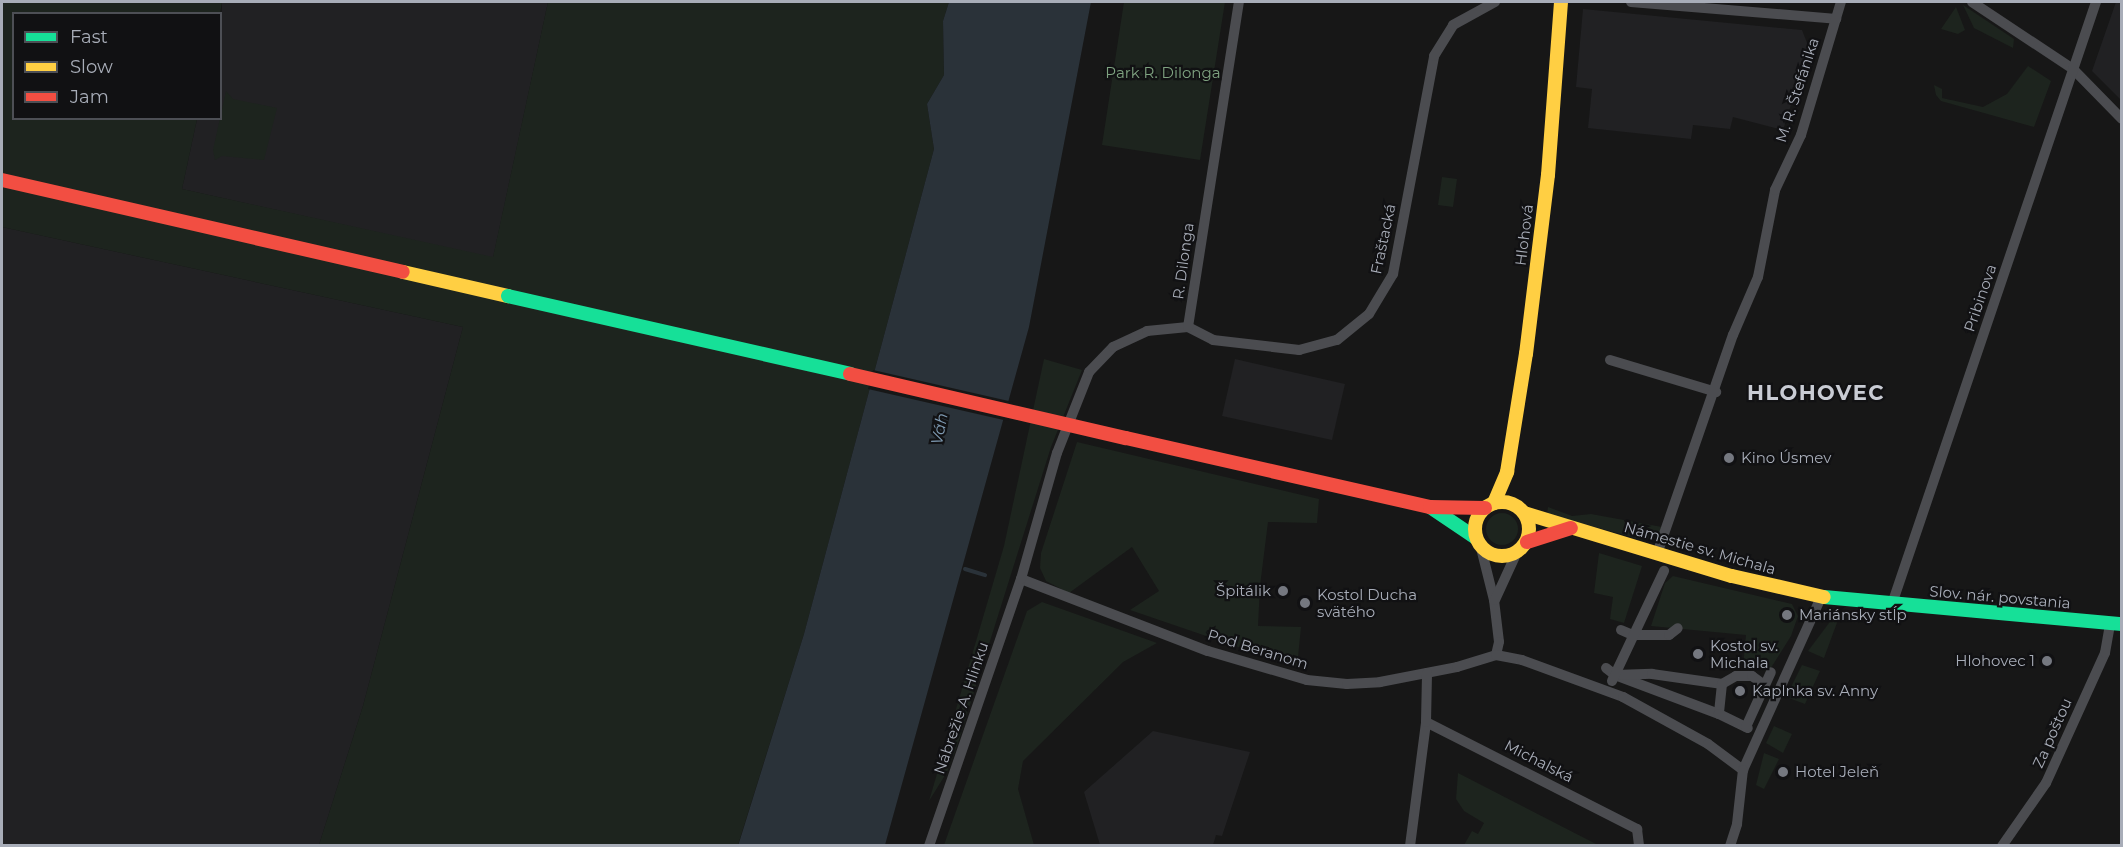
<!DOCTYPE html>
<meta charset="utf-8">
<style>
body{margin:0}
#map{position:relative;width:2123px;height:847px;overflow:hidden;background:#171717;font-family:Montserrat,sans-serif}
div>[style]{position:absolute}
.built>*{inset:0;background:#212123}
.green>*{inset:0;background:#1d241e}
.round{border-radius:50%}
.water>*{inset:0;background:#2a3239}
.pier>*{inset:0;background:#171717}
.stream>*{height:4px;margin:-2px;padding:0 2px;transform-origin:2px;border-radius:2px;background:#2a3239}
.street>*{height:10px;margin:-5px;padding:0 5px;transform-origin:5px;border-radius:5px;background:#4b4c50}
.fast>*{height:14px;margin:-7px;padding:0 7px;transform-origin:7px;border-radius:7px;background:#16e098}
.slow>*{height:14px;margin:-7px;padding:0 7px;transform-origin:7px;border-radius:7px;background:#ffcf43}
.slow>.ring{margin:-7px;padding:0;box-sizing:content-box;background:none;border:14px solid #ffcf43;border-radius:50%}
.jam>*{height:14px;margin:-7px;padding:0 7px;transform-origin:7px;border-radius:7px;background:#f24e42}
.fast-bridge>*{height:14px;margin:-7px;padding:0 7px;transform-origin:7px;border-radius:7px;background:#16e098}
.jam-bridge>*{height:14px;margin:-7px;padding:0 7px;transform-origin:7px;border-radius:7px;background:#f24e42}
.dots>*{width:16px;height:16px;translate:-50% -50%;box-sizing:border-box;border:3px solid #111113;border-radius:50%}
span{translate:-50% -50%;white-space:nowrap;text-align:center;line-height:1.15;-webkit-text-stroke:4.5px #111113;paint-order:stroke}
.park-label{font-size:15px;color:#7fa381}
.street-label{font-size:15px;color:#a8adb8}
.poi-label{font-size:15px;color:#a8adb8}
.left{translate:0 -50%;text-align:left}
.right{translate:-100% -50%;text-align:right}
.water-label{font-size:16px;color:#7f9bb3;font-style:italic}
.district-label{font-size:21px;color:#c9ccd4;font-weight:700;letter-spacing:1.5px}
.frame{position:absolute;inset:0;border:3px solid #a8adb8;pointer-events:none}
.legend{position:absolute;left:12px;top:12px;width:210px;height:108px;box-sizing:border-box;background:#111113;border:2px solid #4d4f55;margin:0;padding:8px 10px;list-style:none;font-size:18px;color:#a8adb8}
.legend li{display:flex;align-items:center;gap:12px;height:30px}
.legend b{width:30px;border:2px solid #4d4f55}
</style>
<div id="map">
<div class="built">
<i style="clip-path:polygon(222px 2px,548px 2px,493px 258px,182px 189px,197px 119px,220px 118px)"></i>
<i style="clip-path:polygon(2116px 2px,2121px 2px,2121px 100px,2092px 71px)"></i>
<i style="clip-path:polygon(1583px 9px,1802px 30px,1809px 48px,1783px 130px,1733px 117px,1730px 129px,1693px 125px,1691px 139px,1588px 128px,1592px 89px,1576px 87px)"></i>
<i style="clip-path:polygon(2px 227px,463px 327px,363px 706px,319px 845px,2px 846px)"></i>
<i style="clip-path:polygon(1235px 359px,1345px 384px,1332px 440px,1222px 416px)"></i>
<i style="clip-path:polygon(1153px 731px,1250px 752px,1222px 836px,1216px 835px,1213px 845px,1100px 845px,1084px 792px)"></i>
</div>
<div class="green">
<i style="clip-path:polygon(2px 2px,222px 2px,220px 13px,14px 14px,14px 118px,197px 119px,182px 189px,493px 257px,548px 2px,949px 2px,943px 21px,944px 75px,927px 104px,934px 149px,804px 634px,738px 845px,319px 845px,363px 706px,463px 327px,2px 227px)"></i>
<i style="clip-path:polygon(1124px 2px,1225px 2px,1200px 160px,1102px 145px)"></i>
<i style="clip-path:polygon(1963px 5px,2014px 39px,2013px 48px,1974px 28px)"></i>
<i style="clip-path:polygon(1956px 7px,1965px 30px,1958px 34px,1941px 29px)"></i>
<i style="clip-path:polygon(2028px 66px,2051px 81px,2034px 127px,1941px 101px,1936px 95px,1934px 85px,1942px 89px,1942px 98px,1983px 107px,2007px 94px)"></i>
<i style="clip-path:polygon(226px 91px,233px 99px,277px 108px,264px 160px,222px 156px,215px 160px,213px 150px)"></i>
<i style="clip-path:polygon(1442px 177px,1457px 179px,1453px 207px,1438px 205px)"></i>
<i style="clip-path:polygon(1044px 359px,1082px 370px,1051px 447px,958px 743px,947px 772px,929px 801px,1004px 546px)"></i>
<i style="clip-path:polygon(1077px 442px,1319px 499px,1317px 523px,1268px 522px,1260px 586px,1258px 626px,1301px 627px,1297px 667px,1130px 610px,1159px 591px,1132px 547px,1069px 593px,1046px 581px,1040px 568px,1041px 553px)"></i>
<i style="clip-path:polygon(1548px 507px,1572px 516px,1591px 514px,1662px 527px,1656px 538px,1643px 540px,1547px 514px)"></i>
<i class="round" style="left:1486px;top:513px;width:32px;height:32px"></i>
<i style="clip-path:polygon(1599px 553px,1642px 566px,1624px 623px,1610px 619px,1613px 597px,1594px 593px)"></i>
<i style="clip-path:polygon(1673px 576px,1792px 604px,1798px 616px,1791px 636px,1769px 671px,1743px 667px,1746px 635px,1651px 626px,1665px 583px)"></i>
<i style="clip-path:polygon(1042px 602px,1157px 643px,1123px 662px,1023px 761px,1018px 789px,1034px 845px,944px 845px,1027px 611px)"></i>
<i style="clip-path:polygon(1832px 619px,1838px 620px,1824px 658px,1808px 651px)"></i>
<i style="clip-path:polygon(1802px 665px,1820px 671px,1805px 704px,1786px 697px)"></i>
<i style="clip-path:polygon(1774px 726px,1792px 734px,1783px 753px,1766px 743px)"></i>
<i style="clip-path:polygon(1764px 753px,1779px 759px,1764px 789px,1756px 785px)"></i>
<i style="clip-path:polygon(1458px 773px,1598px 845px,1464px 845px,1472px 831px,1478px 834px,1484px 823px,1464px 811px,1456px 799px)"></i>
</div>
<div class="water">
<i style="clip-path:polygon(949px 2px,1091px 2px,1029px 327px,885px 845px,738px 846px,804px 634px,934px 149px,927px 104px,944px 75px,943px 21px)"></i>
</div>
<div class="pier">
<i style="clip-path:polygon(873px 370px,1013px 402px,1008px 421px,868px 389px)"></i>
</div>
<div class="stream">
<i style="left:965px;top:569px;width:21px;rotate:17deg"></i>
</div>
<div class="street">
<i style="left:1631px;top:2px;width:206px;rotate:4.7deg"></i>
<i style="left:1972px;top:2px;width:121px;rotate:33.6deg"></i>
<i style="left:2073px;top:69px;width:70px;rotate:45.6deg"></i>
<i style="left:1188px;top:327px;width:28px;rotate:27deg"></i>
<i style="left:1213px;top:340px;width:87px;rotate:6.6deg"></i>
<i style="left:1299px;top:350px;width:39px;rotate:-15deg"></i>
<i style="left:1337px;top:340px;width:41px;rotate:-39.1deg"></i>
<i style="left:1369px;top:314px;width:47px;rotate:-59deg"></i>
<i style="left:1393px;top:274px;width:222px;rotate:-79.3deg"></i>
<i style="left:1434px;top:56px;width:36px;rotate:-58deg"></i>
<i style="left:1453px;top:25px;width:48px;rotate:-28.7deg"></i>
<i style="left:1610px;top:360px;width:111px;rotate:16.8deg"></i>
<i style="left:1481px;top:548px;width:54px;rotate:76deg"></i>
<i style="left:1494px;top:600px;width:42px;rotate:83.2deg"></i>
<i style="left:1499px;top:642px;width:13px;rotate:103deg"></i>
<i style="left:1657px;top:554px;width:232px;rotate:-70.9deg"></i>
<i style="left:1733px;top:335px;width:63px;rotate:-66.7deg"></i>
<i style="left:1758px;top:277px;width:89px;rotate:-78.9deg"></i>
<i style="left:1775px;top:190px;width:61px;rotate:-64.7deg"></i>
<i style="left:1801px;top:135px;width:139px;rotate:-73.3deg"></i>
<i style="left:1021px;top:579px;width:200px;rotate:21.1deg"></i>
<i style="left:1208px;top:651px;width:103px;rotate:16.3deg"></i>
<i style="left:1307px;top:680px;width:40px;rotate:5.7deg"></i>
<i style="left:1347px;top:684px;width:33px;rotate:-3deg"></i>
<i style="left:1380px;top:682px;width:78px;rotate:-11deg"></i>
<i style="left:1457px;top:667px;width:41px;rotate:-17.1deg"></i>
<i style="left:1496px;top:655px;width:26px;rotate:11deg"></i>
<i style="left:1522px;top:660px;width:108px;rotate:20.1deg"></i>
<i style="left:1623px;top:697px;width:97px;rotate:28.9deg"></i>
<i style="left:1708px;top:744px;width:44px;rotate:36.6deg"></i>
<i style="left:1495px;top:600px;width:53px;rotate:-65.4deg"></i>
<i style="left:1892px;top:604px;width:636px;rotate:-71.28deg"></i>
<i style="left:1621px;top:630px;width:13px;rotate:23deg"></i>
<i style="left:1633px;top:635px;width:36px"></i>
<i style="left:1669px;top:635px;width:11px;rotate:-38deg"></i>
<i style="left:1606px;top:668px;width:11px;rotate:38deg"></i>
<i style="left:1615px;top:675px;width:111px;rotate:20.6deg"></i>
<i style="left:1615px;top:675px;width:37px;rotate:-2deg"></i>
<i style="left:1652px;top:674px;width:71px;rotate:8.1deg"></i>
<i style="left:1722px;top:684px;width:16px;rotate:-30deg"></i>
<i style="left:1736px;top:676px;width:16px"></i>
<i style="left:1752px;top:676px;width:14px;rotate:36deg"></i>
<i style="left:1612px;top:681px;width:122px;rotate:-64.7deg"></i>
<i style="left:1722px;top:684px;width:30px;rotate:96deg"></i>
<i style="left:1719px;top:714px;width:32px;rotate:26deg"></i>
<i style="left:1426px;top:722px;width:237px;rotate:26.9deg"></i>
<i style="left:1637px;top:829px;width:17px;rotate:83deg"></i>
<i style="left:1746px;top:727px;width:60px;rotate:-65.6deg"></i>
<i style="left:1743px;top:770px;width:190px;rotate:-65.7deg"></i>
<i style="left:929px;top:846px;width:282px;rotate:-71deg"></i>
<i style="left:1021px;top:579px;width:131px;rotate:-74.1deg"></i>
<i style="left:1057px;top:453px;width:87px;rotate:-68.4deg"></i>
<i style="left:1089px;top:372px;width:35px;rotate:-46deg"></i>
<i style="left:1113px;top:347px;width:38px;rotate:-25deg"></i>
<i style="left:1147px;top:331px;width:41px;rotate:-5.6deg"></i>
<i style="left:1188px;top:327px;width:329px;rotate:-81.1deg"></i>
<i style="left:1410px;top:846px;width:125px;rotate:-82.6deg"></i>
<i style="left:1426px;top:722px;width:49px;rotate:-88.8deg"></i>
<i style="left:1730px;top:846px;width:23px;rotate:-72deg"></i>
<i style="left:1737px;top:824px;width:54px;rotate:-83.7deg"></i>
<i style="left:2002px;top:846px;width:77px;rotate:-55.1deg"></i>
<i style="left:2046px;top:783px;width:143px;rotate:-65.6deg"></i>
<i style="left:2105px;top:653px;width:29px;rotate:-80deg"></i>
</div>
<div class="fast">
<i style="left:1430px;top:507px;width:55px;rotate:34deg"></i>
<i style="left:1824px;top:597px;width:299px;rotate:5.2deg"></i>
</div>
<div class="slow">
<i style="left:403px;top:272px;width:108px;rotate:12.9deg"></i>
<i class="ring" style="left:1475px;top:502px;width:40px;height:40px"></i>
<i style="left:1494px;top:503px;width:34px;rotate:-67deg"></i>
<i style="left:1507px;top:472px;width:120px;rotate:-80.9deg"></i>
<i style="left:1526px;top:354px;width:180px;rotate:-83deg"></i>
<i style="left:1548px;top:175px;width:173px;rotate:-85.7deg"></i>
<i style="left:1524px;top:513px;width:217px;rotate:16.9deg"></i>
<i style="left:1732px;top:576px;width:94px;rotate:12.9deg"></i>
</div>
<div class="jam">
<i style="left:2px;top:180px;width:411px;rotate:12.9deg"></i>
<i style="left:1126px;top:438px;width:312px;rotate:12.8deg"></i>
<i style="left:1430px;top:507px;width:55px;rotate:1deg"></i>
<i style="left:1527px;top:542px;width:46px;rotate:-17.7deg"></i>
</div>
<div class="fast-bridge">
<i style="left:508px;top:296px;width:351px;rotate:12.8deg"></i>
</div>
<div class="jam-bridge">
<i style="left:850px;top:374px;width:283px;rotate:13.1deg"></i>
</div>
<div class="dots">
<i style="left:1729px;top:458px;background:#757880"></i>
<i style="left:1283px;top:591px;background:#757880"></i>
<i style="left:1305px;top:603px;background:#757880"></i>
<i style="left:1787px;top:615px;background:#757880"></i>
<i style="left:1698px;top:654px;background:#757880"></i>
<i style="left:2047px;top:661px;background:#757880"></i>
<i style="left:1740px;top:691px;background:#757880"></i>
<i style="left:1783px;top:772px;background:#757880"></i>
</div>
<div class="park-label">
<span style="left:1163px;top:73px">Park R. Dilonga</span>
</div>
<div class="street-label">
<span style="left:1797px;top:90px;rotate:-72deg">M. R. Štefánika</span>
<span style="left:1524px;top:235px;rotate:-83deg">Hlohová</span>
<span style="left:1383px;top:239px;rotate:-78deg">Fraštacká</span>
<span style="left:1183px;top:261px;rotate:-82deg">R. Dilonga</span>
<span style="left:1980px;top:298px;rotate:-71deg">Pribinova</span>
<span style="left:1700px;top:548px;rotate:16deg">Námestie sv. Michala</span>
<span style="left:2000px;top:597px;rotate:5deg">Slov. nár. povstania</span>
<span style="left:1258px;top:649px;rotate:17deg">Pod Beranom</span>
<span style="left:961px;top:708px;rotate:-71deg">Nábrežie A. Hlinku</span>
<span style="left:2052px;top:733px;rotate:-66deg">Za poštou</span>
<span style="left:1539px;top:761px;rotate:27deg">Michalská</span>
</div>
<div class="poi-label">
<span class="left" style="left:1741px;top:458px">Kino Úsmev</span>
<span class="right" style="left:1271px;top:591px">Špitálik</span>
<span class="left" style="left:1317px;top:603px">Kostol Ducha<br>svätého</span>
<span class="left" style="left:1799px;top:615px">Mariánsky stĺp</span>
<span class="left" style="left:1710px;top:654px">Kostol sv.<br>Michala</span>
<span class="right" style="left:2035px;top:661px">Hlohovec 1</span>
<span class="left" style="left:1752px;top:691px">Kaplnka sv. Anny</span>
<span class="left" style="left:1795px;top:772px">Hotel Jeleň</span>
</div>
<div class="water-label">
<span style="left:940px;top:429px;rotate:-79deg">Váh</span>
</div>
<div class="district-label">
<span style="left:1816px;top:393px">HLOHOVEC</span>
</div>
<div class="frame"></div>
<ul class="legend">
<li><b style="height:8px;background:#16e098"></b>Fast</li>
<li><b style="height:8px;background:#ffcf43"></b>Slow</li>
<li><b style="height:8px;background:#f24e42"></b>Jam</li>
</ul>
</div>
